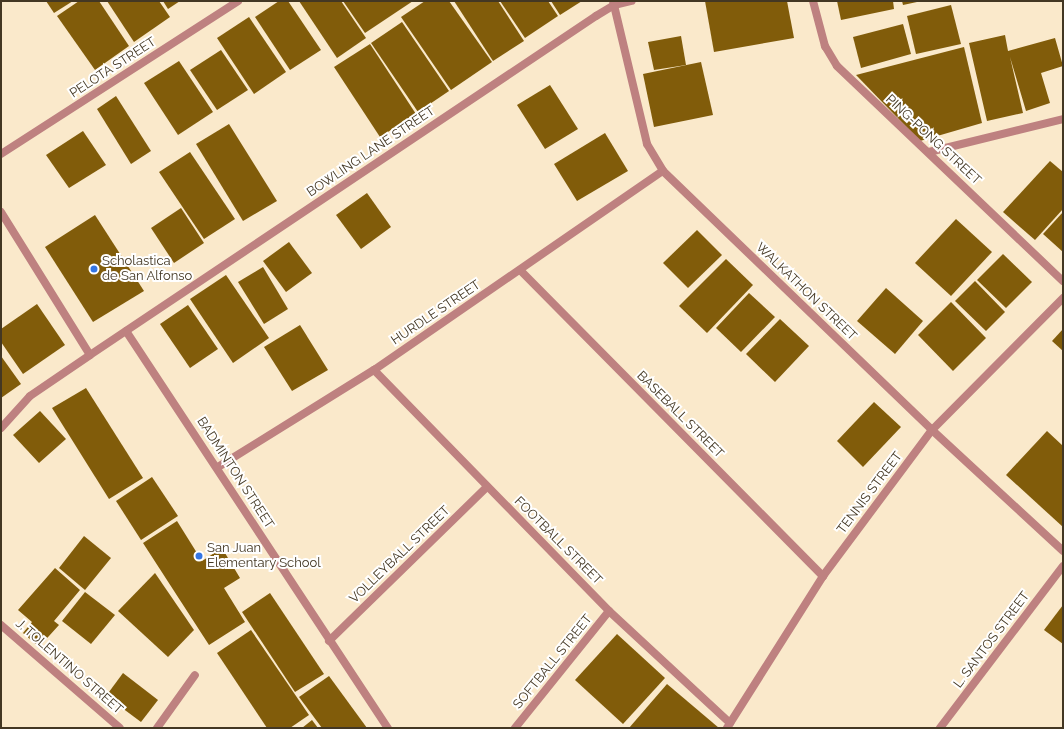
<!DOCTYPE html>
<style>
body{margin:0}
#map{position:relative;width:1064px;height:729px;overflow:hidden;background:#fae9cb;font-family:Raleway,sans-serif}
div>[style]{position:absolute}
.building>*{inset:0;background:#815c0a}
.street>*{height:8px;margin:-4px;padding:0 4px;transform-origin:4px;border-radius:4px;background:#be8180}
.dots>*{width:11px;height:11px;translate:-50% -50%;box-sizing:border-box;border:2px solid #fff;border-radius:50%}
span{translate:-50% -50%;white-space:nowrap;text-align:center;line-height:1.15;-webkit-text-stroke:4px #fff;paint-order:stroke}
.street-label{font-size:13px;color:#433723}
.poi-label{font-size:13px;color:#433723}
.left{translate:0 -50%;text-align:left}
.frame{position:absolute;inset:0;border:2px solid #433723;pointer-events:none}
</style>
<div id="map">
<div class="building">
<i style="clip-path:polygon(46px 1px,73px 1px,54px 13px)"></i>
<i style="clip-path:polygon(79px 1px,99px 1px,129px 46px,95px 70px,57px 16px)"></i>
<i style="clip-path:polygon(107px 1px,159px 1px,170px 17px,134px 42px)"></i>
<i style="clip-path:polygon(163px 1px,180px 1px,168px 9px)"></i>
<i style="clip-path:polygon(279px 1px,288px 1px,321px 50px,290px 70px,255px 17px)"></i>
<i style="clip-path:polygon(299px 1px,341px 1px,366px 38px,337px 58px)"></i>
<i style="clip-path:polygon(343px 1px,413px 1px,365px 33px)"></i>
<i style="clip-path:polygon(425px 1px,449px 1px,492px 62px,451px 90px,401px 17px)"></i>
<i style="clip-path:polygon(454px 1px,498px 1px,524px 41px,493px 61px)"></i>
<i style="clip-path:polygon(500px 1px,548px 1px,558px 16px,525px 38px)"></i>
<i style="clip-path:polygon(551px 1px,582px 1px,560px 15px)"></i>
<i style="clip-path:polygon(705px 1px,787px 1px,794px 38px,714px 52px)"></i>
<i style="clip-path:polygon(837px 1px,893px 1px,894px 9px,841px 20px)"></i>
<i style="clip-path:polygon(902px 1px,917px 1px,917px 2px,903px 5px)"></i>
<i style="clip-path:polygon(951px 5px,961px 44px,916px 54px,907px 16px)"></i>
<i style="clip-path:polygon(249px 17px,286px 72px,254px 94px,217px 38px)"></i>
<i style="clip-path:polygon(402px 22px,449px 91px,418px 112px,371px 43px)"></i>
<i style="clip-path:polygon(903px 24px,911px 54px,861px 68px,853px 37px)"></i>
<i style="clip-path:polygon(1005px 35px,1008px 51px,1055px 38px,1063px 66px,1041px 73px,1050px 103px,1026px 111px,1010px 57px,1023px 113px,987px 121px,969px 43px)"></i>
<i style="clip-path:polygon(681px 36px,686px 65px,654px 70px,648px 42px)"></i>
<i style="clip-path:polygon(370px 44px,416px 114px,380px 137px,334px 67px)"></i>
<i style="clip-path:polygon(964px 47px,982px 123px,920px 141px,856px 75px)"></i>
<i style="clip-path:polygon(221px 50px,248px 90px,217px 110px,190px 70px)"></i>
<i style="clip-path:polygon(179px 61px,213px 112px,178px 135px,144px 83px)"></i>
<i style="clip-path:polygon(701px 62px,713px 115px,654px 127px,643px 74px)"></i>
<i style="clip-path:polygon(550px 85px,578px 129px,545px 149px,517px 105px)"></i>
<i style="clip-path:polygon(116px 96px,151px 151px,131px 164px,97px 109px)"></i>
<i style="clip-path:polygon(229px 124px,277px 201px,243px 221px,196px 144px)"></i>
<i style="clip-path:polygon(83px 131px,106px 165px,69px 188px,46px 155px)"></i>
<i style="clip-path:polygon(605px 133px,628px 171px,577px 201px,554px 164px)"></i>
<i style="clip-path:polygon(190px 152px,235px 219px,204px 239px,159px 172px)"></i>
<i style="clip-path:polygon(1050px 161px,1063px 172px,1063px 209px,1035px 240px,1003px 212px)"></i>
<i style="clip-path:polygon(367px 193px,391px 227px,361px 249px,336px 215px)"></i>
<i style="clip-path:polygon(181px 208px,204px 243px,174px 263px,151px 228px)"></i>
<i style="clip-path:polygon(1063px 212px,1063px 252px,1043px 234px)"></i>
<i style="clip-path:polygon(95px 215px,144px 291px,93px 322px,45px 247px)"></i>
<i style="clip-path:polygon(956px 219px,992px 252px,951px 296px,915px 263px)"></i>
<i style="clip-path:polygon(697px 230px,722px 255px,688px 288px,663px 263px)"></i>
<i style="clip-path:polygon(289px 242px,312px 273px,286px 292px,263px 261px)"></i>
<i style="clip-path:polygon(1003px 254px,1032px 282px,1006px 308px,977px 280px)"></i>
<i style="clip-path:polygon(726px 259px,753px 285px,707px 333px,679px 306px)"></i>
<i style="clip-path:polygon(263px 267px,288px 309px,264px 324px,238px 282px)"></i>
<i style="clip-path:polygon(226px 275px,269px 338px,233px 363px,190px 299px)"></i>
<i style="clip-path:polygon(975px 281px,1005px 312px,986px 331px,955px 301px)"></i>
<i style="clip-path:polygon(886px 288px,923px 321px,895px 354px,857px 321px)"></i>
<i style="clip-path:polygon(749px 293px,775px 317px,741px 352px,716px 328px)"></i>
<i style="clip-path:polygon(951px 302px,986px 338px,953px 371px,918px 335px)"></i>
<i style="clip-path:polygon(37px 304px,65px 345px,23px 374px,1px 342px,1px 329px)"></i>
<i style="clip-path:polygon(188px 305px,218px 349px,190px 368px,160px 324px)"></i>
<i style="clip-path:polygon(780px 319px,809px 346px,775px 382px,746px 354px)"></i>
<i style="clip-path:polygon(300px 325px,328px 370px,292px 391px,264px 347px)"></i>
<i style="clip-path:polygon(1063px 329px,1063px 351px,1052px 341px)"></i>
<i style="clip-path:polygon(1px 356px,21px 384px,1px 398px)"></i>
<i style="clip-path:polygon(86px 388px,143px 478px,109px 499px,52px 408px)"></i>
<i style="clip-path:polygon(874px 402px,901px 427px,863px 467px,837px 441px)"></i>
<i style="clip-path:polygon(40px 411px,66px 439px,39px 463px,13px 435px)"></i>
<i style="clip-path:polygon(1047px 431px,1063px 446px,1063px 527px,1006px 475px)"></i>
<i style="clip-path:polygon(152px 477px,178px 516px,141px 540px,116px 501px)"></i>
<i style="clip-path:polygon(177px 521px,202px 561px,222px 548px,240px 578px,224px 588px,245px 622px,209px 645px,143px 543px)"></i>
<i style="clip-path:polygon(84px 536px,111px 558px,85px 590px,59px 568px)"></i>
<i style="clip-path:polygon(55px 568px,80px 590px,54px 621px,59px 625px,39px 647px,23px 633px,32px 622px,18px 610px)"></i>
<i style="clip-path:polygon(155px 573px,194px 630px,168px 657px,118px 611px)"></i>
<i style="clip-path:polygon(85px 592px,115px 615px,91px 644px,62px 621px)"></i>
<i style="clip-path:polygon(270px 593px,324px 674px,295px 692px,242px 612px)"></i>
<i style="clip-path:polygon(1063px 605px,1063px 644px,1044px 630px)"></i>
<i style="clip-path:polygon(251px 630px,309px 715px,290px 728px,267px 728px,217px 653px)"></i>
<i style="clip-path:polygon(617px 634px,665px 678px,623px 724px,575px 680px)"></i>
<i style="clip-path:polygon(123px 673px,158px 700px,141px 722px,106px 696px)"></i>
<i style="clip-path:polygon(329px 676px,367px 728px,322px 728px,299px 697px)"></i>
<i style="clip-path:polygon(667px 684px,719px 728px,629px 728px)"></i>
<i style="clip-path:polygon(312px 720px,318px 728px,302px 728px)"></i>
</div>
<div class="street">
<i style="left:613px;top:1px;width:147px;rotate:76.6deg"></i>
<i style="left:647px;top:144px;width:31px;rotate:59deg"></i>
<i style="left:663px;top:171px;width:373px;rotate:43.9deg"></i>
<i style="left:932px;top:430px;width:178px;rotate:42.7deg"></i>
<i style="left:813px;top:1px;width:47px;rotate:75.1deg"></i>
<i style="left:825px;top:46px;width:23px;rotate:59deg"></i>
<i style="left:837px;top:66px;width:312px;rotate:43.6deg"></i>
<i style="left:929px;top:152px;width:138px;rotate:-13.8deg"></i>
<i style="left:1px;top:154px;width:282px;rotate:-32.8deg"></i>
<i style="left:1px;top:212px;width:168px;rotate:58.1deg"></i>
<i style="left:520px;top:270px;width:431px;rotate:45.3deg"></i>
<i style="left:126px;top:331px;width:476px;rotate:56.6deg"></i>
<i style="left:374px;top:370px;width:337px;rotate:45.7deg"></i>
<i style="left:609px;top:611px;width:165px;rotate:42.8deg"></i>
<i style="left:1px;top:428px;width:43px;rotate:-47.8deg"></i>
<i style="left:30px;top:396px;width:73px;rotate:-34.3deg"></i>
<i style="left:90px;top:355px;width:609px;rotate:-33.82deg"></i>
<i style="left:596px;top:16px;width:21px;rotate:-31deg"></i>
<i style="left:614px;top:5px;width:18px;rotate:-13deg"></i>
<i style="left:218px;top:467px;width:184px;rotate:-31.9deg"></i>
<i style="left:374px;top:370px;width:351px;rotate:-34.6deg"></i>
<i style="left:1px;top:625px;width:157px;rotate:40.9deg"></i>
<i style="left:329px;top:641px;width:221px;rotate:-44.3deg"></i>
<i style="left:157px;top:728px;width:65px;rotate:-54.4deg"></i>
<i style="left:515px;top:728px;width:150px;rotate:-51.2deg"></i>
<i style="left:727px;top:728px;width:180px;rotate:-57.7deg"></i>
<i style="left:823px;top:576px;width:182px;rotate:-53.3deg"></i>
<i style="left:932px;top:430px;width:186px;rotate:-45.2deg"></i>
<i style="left:940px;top:728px;width:203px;rotate:-52.8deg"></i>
</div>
<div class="dots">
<i style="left:94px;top:269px;background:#3475e3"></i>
<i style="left:199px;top:556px;background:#3475e3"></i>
</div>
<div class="street-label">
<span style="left:113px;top:68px;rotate:-33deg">PELOTA STREET</span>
<span style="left:933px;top:140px;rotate:43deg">PING-PONG STREET</span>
<span style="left:371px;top:152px;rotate:-34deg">BOWLING LANE STREET</span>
<span style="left:806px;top:292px;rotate:44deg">WALKATHON STREET</span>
<span style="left:436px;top:313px;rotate:-34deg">HURDLE STREET</span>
<span style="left:680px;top:415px;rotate:45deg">BASEBALL STREET</span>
<span style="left:235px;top:473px;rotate:57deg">BADMINTON STREET</span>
<span style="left:870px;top:493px;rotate:-53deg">TENNIS STREET</span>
<span style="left:558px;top:541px;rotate:45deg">FOOTBALL STREET</span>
<span style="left:400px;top:555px;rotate:-44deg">VOLLEYBALL STREET</span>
<span style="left:992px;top:640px;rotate:-53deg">L. SANTOS STREET</span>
<span style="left:553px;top:662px;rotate:-51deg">SOFTBALL STREET</span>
<span style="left:69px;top:667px;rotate:41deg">J. TOLENTINO STREET</span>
</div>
<div class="poi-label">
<span class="left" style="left:102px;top:269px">Scholastica<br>de San Alfonso</span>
<span class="left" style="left:207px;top:556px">San Juan<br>Elementary School</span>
</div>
<div class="frame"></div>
</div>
